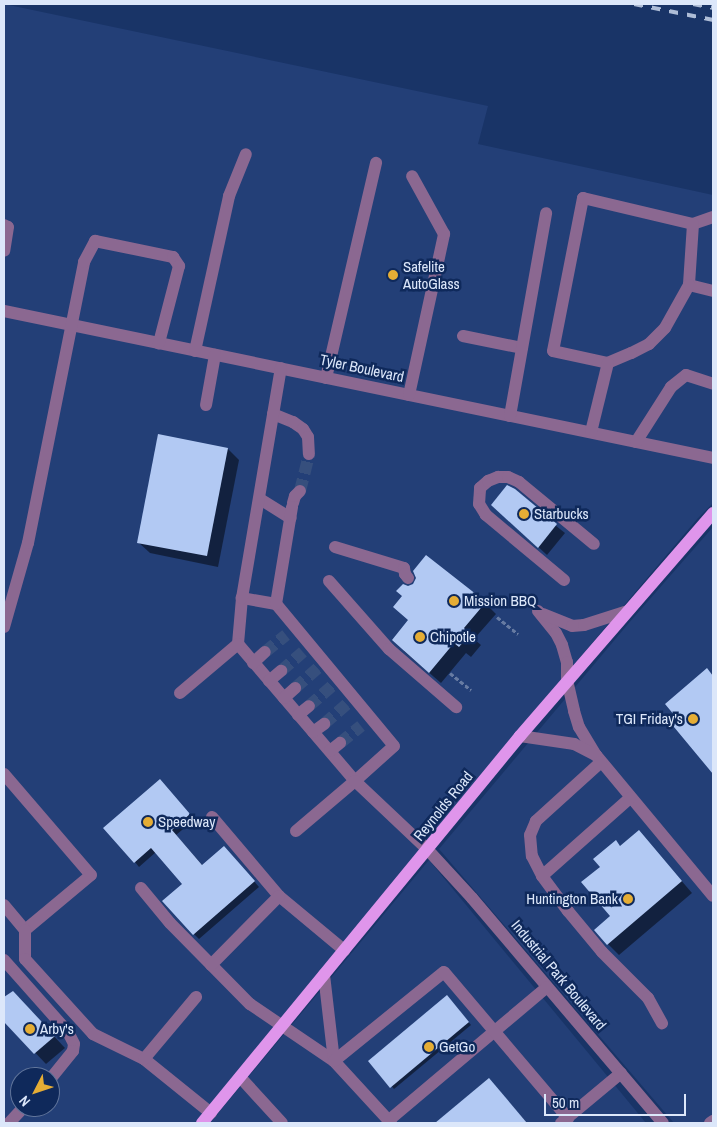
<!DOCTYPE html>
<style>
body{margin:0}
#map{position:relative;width:717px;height:1127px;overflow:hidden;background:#193467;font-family:"Archivo Narrow",sans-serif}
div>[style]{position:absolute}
.built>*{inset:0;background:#233f77}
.shadow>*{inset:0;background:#0007}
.building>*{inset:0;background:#b2c9f3}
.minor-tunnel>*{height:12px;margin-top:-6px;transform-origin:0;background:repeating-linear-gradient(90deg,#364f7d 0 12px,transparent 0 18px)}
.path>*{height:3px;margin-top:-1.5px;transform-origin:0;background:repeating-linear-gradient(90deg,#677ba2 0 4px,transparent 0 6.5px)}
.minor>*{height:12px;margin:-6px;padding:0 6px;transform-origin:6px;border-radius:6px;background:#8b6891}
.major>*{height:12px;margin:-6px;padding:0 6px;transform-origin:6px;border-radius:6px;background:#df95eb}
.rail>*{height:4px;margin-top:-2px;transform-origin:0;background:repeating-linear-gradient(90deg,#aebdd7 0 9px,transparent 0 18px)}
.dots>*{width:14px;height:14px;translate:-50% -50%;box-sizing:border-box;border:2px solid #0f295b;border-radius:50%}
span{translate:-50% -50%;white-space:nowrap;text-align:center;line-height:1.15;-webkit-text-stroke:5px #0f295b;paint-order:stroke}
.poi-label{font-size:15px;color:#dce7fa}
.left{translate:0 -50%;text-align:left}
.right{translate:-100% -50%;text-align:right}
.street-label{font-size:15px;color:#dce7fa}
.frame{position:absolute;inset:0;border:5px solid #dce7fa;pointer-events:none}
.north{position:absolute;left:10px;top:1067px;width:50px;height:50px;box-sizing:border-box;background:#0f295b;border:1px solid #61759b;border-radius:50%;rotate:229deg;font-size:14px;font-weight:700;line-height:20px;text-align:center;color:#dce7fa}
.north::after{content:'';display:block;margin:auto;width:18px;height:22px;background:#e5ad35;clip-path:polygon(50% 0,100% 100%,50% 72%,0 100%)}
.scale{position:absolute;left:544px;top:1094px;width:142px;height:22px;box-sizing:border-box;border:2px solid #dce7fa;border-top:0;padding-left:6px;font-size:15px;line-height:18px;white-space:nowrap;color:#dce7fa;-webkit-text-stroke:4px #0f295b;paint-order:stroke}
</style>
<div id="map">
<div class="built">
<i style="clip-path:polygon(evenodd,4px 4px,488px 106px,478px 144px,713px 195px,713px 503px,698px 518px,498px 754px,195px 1123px,4px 1123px,4px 4px,20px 1077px,50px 1077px,50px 1107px,20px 1107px,20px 1077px)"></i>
<i style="clip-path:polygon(713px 527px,713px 1123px,674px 1123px,439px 849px,628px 624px)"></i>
<i style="clip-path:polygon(429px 860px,646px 1123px,210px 1123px)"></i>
</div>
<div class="shadow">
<i style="clip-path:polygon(228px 449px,239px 460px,218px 567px,150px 553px,138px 542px)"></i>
<i style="clip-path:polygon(507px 487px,565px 533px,547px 555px,501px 513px)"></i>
<i style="clip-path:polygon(485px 603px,496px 614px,474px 639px,481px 645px,471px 657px,466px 653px,441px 683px,404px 651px)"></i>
<i style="clip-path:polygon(707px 670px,713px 677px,713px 772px,671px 722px,677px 716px)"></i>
<i style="clip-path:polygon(165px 786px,194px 820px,176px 835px,203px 866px,229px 852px,259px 887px,199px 939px,194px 934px,183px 884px,156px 852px,139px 867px,135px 862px)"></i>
<i style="clip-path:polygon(616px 842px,621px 847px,649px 843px,692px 893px,619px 955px,608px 944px,612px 917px,601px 867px)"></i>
<i style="clip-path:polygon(13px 992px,65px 1048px,46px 1064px,4px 1020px,4px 999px)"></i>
<i style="clip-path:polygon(449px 999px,471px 1025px,394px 1089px,370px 1062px)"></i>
<i style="clip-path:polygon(489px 1080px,527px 1123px,437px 1123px)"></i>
</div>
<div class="building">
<i style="clip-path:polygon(158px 434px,228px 448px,207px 556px,137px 543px)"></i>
<i style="clip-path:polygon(507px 485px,515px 489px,557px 524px,538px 548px,491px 505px)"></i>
<i style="clip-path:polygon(426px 555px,486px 602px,464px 628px,470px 634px,459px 647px,454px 643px,429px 673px,392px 640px,408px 620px,393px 607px,402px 596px,396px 591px,403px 584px,408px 586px,413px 584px,416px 578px,413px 571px)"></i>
<i style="clip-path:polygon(707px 668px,713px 676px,713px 774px,669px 721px,675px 716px,665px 704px)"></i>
<i style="clip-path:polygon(160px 779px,190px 814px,172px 830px,202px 865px,224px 846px,255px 881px,193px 935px,162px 901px,182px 884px,151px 848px,134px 863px,103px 828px)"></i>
<i style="clip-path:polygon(639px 830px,682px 881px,607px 945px,594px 930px,610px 916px,581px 882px,600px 867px,593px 859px,616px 840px,620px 846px)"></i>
<i style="clip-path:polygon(13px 991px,55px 1036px,34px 1054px,4px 1022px,4px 997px)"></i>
<i style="clip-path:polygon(447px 995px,469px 1022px,390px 1088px,368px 1061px)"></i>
<i style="clip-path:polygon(489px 1078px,527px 1123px,435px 1123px)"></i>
</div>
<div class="minor-tunnel">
<i style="left:300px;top:491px;width:38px;rotate:-76deg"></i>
<i style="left:265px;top:652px;width:27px;rotate:-39deg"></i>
<i style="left:281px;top:671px;width:29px;rotate:-41deg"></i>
<i style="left:295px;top:688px;width:30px;rotate:-41deg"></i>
<i style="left:309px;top:706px;width:32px;rotate:-41deg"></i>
<i style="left:324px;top:724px;width:30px;rotate:-41deg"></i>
<i style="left:340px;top:743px;width:27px;rotate:-39deg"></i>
</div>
<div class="path">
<i style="left:497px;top:617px;width:27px;rotate:39deg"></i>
<i style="left:450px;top:673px;width:27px;rotate:39deg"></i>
</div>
<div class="minor">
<i style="left:713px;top:217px;width:21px;rotate:161deg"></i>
<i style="left:693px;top:224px;width:61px;rotate:93.8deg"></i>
<i style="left:689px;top:285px;width:25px;rotate:14deg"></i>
<i style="left:4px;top:225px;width:4px;rotate:27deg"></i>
<i style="left:8px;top:227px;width:24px;rotate:99deg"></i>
<i style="left:689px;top:285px;width:49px;rotate:119.2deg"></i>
<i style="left:665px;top:328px;width:23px;rotate:135deg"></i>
<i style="left:649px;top:344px;width:20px;rotate:153deg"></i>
<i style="left:631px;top:353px;width:25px;rotate:157deg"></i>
<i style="left:608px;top:363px;width:56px;rotate:-167.7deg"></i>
<i style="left:553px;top:351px;width:156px;rotate:-78.9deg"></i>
<i style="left:583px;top:198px;width:113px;rotate:13.3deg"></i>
<i style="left:4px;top:311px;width:724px;rotate:11.71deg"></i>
<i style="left:463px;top:336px;width:60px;rotate:11.5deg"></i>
<i style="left:195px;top:351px;width:159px;rotate:-77.6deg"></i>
<i style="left:229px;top:196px;width:45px;rotate:-68deg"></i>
<i style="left:326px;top:378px;width:221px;rotate:-76.9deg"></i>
<i style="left:409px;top:395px;width:165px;rotate:-77.7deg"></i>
<i style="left:444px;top:234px;width:66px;rotate:-118.9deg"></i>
<i style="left:206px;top:405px;width:51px;rotate:-79.8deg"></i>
<i style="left:273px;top:414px;width:22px;rotate:22deg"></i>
<i style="left:293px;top:422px;width:12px;rotate:35deg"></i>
<i style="left:303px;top:429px;width:9px;rotate:58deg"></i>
<i style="left:308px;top:437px;width:17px;rotate:87deg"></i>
<i style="left:510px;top:416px;width:206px;rotate:-79.9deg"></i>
<i style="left:591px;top:432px;width:71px;rotate:-76.2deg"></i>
<i style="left:636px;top:442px;width:65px;rotate:-57.5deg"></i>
<i style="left:671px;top:387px;width:19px;rotate:-39deg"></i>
<i style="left:686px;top:375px;width:28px;rotate:18deg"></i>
<i style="left:260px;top:499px;width:36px;rotate:32deg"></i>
<i style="left:293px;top:503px;width:7px;rotate:-74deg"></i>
<i style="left:295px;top:496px;width:7px;rotate:-45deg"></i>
<i style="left:335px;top:547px;width:72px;rotate:16.9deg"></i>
<i style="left:404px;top:568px;width:6px;rotate:81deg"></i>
<i style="left:405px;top:574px;width:5px;rotate:53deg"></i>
<i style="left:564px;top:580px;width:102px;rotate:-140.2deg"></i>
<i style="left:486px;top:515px;width:13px;rotate:-122deg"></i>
<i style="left:479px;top:504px;width:16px;rotate:-86deg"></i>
<i style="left:480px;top:488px;width:11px;rotate:-41deg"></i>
<i style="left:488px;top:481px;width:11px;rotate:-22deg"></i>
<i style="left:498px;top:477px;width:10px"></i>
<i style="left:508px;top:477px;width:12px;rotate:24deg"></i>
<i style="left:519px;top:482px;width:97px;rotate:39.6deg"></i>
<i style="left:329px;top:581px;width:91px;rotate:48.6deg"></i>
<i style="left:389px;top:649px;width:89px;rotate:40.9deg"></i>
<i style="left:242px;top:598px;width:46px;rotate:95deg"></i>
<i style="left:238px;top:644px;width:180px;rotate:49.5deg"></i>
<i style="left:355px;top:781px;width:52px;rotate:-41.9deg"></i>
<i style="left:394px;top:746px;width:185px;rotate:-129.7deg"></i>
<i style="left:276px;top:604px;width:35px;rotate:-170deg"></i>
<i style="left:242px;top:598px;width:233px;rotate:-80.4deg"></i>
<i style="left:276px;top:604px;width:98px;rotate:-80.6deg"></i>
<i style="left:538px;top:611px;width:28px;rotate:51deg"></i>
<i style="left:556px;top:633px;width:13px;rotate:63deg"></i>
<i style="left:562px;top:645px;width:18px;rotate:74deg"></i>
<i style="left:567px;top:662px;width:18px;rotate:90deg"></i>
<i style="left:567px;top:680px;width:32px;rotate:77deg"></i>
<i style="left:574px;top:711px;width:17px;rotate:73deg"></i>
<i style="left:579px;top:727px;width:33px;rotate:59deg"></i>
<i style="left:596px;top:755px;width:183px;rotate:50.3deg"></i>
<i style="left:543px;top:614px;width:31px;rotate:22deg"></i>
<i style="left:572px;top:626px;width:12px;rotate:-5deg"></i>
<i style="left:584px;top:625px;width:46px;rotate:-17.7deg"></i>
<i style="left:4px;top:627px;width:87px;rotate:-74.1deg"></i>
<i style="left:28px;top:543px;width:287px;rotate:-78.7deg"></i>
<i style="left:84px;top:262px;width:24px;rotate:-62deg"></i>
<i style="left:95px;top:241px;width:80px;rotate:11.6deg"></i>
<i style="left:173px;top:257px;width:11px;rotate:56deg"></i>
<i style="left:179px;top:266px;width:80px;rotate:104.6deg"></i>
<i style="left:253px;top:663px;width:16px;rotate:-43deg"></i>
<i style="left:269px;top:681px;width:16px;rotate:-40deg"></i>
<i style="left:180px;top:693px;width:76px;rotate:-40.2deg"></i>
<i style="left:284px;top:698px;width:15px;rotate:-42deg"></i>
<i style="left:298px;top:715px;width:14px;rotate:-39deg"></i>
<i style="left:313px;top:732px;width:14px;rotate:-36deg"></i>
<i style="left:520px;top:736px;width:55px;rotate:8.4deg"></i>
<i style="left:574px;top:744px;width:25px;rotate:27deg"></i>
<i style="left:330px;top:751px;width:13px;rotate:-39deg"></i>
<i style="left:601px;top:762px;width:88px;rotate:137.8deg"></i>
<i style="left:536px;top:821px;width:15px;rotate:113deg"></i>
<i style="left:530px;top:835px;width:21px;rotate:85deg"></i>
<i style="left:532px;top:856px;width:22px;rotate:63deg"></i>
<i style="left:542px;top:876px;width:44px;rotate:53.4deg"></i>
<i style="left:568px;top:911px;width:53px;rotate:50.3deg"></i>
<i style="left:602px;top:952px;width:65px;rotate:45deg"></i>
<i style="left:648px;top:998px;width:29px;rotate:61deg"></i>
<i style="left:4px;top:774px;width:133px;rotate:49.3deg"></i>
<i style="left:91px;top:875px;width:86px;rotate:140.2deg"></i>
<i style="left:212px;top:817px;width:104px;rotate:49.7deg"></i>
<i style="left:279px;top:896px;width:85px;rotate:39.7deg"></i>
<i style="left:296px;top:831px;width:77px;rotate:-40.3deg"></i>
<i style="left:355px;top:781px;width:100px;rotate:43.4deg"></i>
<i style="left:428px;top:850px;width:65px;rotate:47.5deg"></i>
<i style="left:472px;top:898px;width:295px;rotate:49.7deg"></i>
<i style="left:542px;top:876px;width:118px;rotate:-41.6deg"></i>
<i style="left:141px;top:888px;width:45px;rotate:50.4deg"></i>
<i style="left:170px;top:923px;width:114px;rotate:45.4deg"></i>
<i style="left:250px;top:1004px;width:102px;rotate:34.2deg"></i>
<i style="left:334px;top:1061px;width:87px;rotate:-96.6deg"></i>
<i style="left:4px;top:905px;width:33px;rotate:50deg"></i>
<i style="left:25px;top:930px;width:29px;rotate:90deg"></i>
<i style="left:25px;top:959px;width:101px;rotate:47.8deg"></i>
<i style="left:93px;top:1034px;width:57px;rotate:26.1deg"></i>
<i style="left:144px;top:1059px;width:86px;rotate:38.9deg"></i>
<i style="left:4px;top:960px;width:96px;rotate:48.4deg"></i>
<i style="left:68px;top:1032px;width:13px;rotate:63deg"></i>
<i style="left:74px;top:1044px;width:7px;rotate:98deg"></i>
<i style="left:73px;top:1051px;width:36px;rotate:129deg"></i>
<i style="left:211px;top:965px;width:97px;rotate:-45.4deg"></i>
<i style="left:144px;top:1059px;width:81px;rotate:-50deg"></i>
<i style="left:240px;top:1077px;width:62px;rotate:47.6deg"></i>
<i style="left:388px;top:1121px;width:208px;rotate:-40.1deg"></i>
<i style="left:9px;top:1123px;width:22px;rotate:-47deg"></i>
<i style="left:391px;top:1123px;width:84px;rotate:-132.6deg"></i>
<i style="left:334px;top:1061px;width:141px;rotate:-39deg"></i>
<i style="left:444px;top:972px;width:192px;rotate:49.7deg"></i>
<i style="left:561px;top:1123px;width:78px;rotate:-39.8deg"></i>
<i style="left:710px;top:1123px;width:4px;rotate:-34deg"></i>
</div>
<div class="major">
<i style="left:202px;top:1123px;width:501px;rotate:-50.59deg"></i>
<i style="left:520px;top:736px;width:295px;rotate:-49.1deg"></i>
</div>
<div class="rail">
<i style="left:634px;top:4px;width:81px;rotate:11.4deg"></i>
<i style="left:693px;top:4px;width:20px;rotate:11deg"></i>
</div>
<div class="dots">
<i style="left:393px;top:275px;background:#e5ad35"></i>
<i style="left:524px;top:514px;background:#e5ad35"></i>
<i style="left:454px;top:601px;background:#e5ad35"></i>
<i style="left:420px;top:637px;background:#e5ad35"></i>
<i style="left:693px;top:719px;background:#e5ad35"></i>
<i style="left:148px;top:822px;background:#e5ad35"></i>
<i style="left:628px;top:899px;background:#e5ad35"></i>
<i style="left:30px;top:1029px;background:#e5ad35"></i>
<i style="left:429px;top:1047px;background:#e5ad35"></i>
</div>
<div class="poi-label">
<span class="left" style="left:403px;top:275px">Safelite<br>AutoGlass</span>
<span class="left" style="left:534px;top:514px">Starbucks</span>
<span class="left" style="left:464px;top:601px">Mission BBQ</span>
<span class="left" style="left:430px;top:637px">Chipotle</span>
<span class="right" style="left:683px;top:719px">TGI Friday's</span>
<span class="left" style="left:158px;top:822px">Speedway</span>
<span class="right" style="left:618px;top:899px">Huntington Bank</span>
<span class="left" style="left:40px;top:1029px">Arby's</span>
<span class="left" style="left:439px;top:1047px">GetGo</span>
</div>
<div class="street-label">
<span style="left:362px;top:368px;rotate:12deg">Tyler Boulevard</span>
<span style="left:443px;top:806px;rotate:-51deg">Reynolds Road</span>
<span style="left:559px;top:975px;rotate:50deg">Industrial Park Boulevard</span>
</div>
<div class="frame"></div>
<div class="north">N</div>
<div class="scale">50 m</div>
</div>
